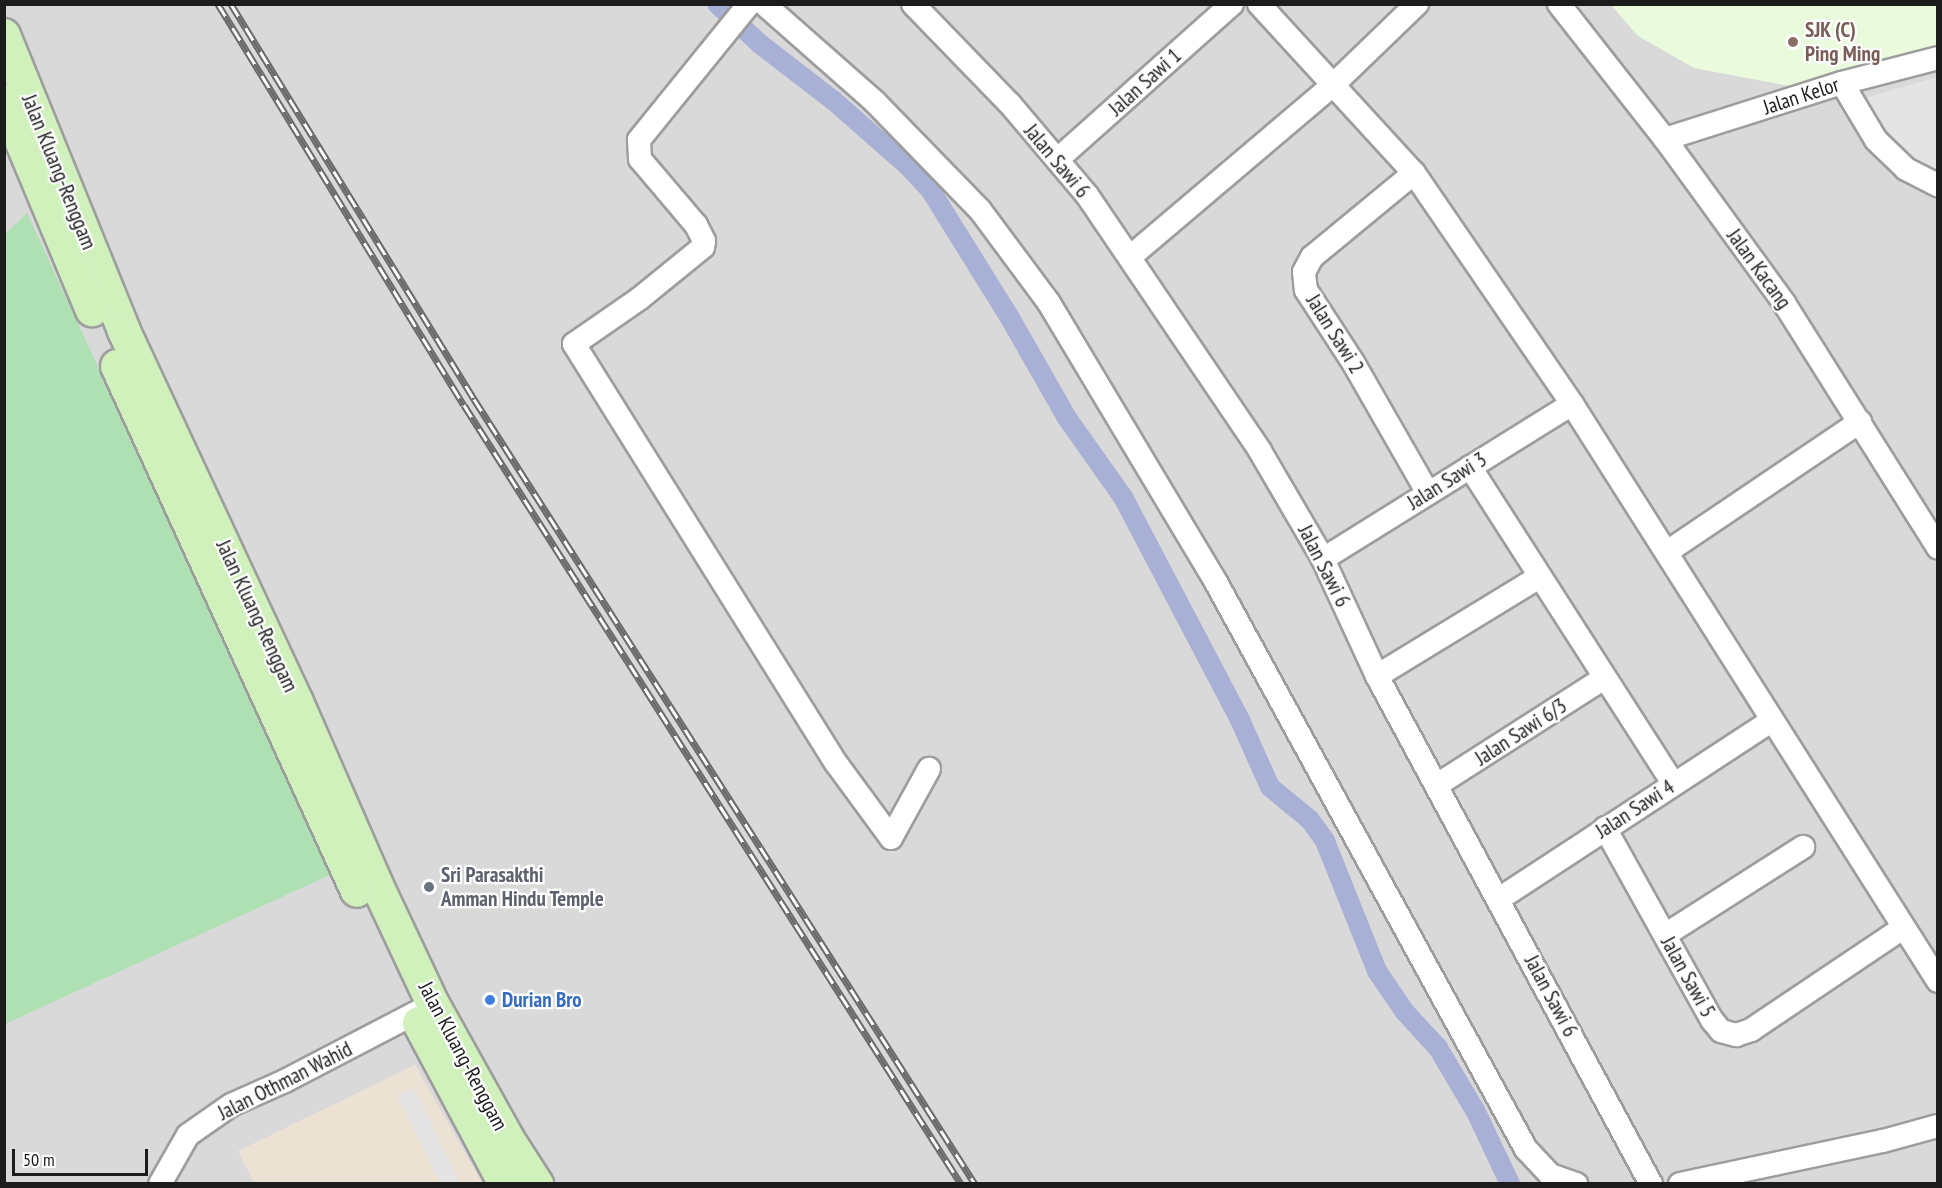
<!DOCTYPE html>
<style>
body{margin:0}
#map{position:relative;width:1942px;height:1188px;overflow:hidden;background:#eaece3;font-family:"PT Sans Narrow",sans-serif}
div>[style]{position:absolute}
.residential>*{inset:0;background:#dad9d9}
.commercial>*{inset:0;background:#ebe2d4}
.education>*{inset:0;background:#eafadd}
.grass>*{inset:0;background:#aee0b3}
.parking>*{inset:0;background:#e4e4e4}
.canal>*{height:20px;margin:-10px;padding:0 10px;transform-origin:10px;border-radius:10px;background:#a8b1d5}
.roads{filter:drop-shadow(2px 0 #9d9d9d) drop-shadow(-2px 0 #9d9d9d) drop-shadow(0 2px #9d9d9d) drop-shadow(0 -2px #9d9d9d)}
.street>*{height:22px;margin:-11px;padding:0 11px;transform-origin:11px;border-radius:11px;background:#fff}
.secondary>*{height:32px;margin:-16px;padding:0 16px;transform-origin:16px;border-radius:16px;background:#d0f1bc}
.rail>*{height:7px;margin-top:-3.5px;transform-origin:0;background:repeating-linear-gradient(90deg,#fff 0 14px,#6a6a6a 0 28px);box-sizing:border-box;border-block:2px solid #6a6a6a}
.dots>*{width:16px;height:16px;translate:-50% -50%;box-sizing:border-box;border:3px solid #fff;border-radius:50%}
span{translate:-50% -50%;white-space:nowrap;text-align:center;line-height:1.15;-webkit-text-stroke:4.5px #fff;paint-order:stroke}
.education-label{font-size:21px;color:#785e54;font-weight:700}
.left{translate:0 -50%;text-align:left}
.street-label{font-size:21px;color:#1c1c1c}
.worship-label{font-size:21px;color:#5b616d;font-weight:700}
.shop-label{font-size:21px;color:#366cbe;font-weight:700}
.frame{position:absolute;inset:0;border:6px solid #1c1c1c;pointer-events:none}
.scale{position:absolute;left:12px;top:1149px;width:136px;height:27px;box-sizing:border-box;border:3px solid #1c1c1c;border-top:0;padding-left:8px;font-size:18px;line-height:21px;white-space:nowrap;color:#1c1c1c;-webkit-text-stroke:4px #fff;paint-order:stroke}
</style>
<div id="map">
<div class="residential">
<i style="clip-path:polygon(5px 5px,1937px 5px,1937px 1183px,5px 1183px)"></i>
</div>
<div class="commercial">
<i style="clip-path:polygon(415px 1065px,482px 1183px,254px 1183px,238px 1151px)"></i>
</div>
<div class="education">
<i style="clip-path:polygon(1611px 5px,1937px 5px,1937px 49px,1790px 86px,1694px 68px,1638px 36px)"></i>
</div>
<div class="grass">
<i style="clip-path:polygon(27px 213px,332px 874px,5px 1024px,4px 235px)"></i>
</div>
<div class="parking">
<i style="clip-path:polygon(1937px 77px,1937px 176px,1911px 163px,1881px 134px,1862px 99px)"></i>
<i style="clip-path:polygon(414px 1088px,460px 1183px,440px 1183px,397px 1095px)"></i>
</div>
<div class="canal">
<i style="left:717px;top:4px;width:59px;rotate:42.9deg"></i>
<i style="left:760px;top:44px;width:93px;rotate:37.6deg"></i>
<i style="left:834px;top:101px;width:100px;rotate:41.3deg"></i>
<i style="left:909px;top:167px;width:33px;rotate:47deg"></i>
<i style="left:931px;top:191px;width:150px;rotate:58.1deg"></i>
<i style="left:1010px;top:318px;width:115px;rotate:60.3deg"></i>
<i style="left:1067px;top:418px;width:97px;rotate:54.7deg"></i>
<i style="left:1123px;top:497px;width:252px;rotate:62.3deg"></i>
<i style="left:1240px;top:720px;width:73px;rotate:65.9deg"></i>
<i style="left:1270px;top:787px;width:52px;rotate:39.5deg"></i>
<i style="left:1310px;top:820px;width:26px;rotate:54deg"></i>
<i style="left:1325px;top:841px;width:140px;rotate:68.2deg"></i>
<i style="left:1377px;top:971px;width:50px;rotate:55.7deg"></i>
<i style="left:1405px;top:1012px;width:49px;rotate:47.5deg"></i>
<i style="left:1438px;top:1048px;width:74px;rotate:59.3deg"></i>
<i style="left:1476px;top:1112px;width:80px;rotate:64.7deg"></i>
</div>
<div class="roads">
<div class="street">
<i style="left:749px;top:4px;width:175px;rotate:129deg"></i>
<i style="left:639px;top:140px;width:19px;rotate:87deg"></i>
<i style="left:640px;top:159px;width:87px;rotate:49.7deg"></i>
<i style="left:696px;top:225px;width:18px;rotate:63deg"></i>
<i style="left:704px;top:241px;width:6px;rotate:99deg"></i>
<i style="left:703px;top:247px;width:82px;rotate:140.9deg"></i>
<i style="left:639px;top:299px;width:79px;rotate:145.3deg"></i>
<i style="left:574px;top:344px;width:494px;rotate:58deg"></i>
<i style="left:836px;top:763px;width:93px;rotate:53.7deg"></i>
<i style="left:891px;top:838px;width:79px;rotate:-61.2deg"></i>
<i style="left:764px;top:4px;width:147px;rotate:41.4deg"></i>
<i style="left:874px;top:101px;width:152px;rotate:45.8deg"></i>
<i style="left:980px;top:210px;width:116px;rotate:53.4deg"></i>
<i style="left:1049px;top:303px;width:327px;rotate:59.1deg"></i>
<i style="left:1217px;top:584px;width:644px;rotate:61.33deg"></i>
<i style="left:1526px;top:1149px;width:35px;rotate:47deg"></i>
<i style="left:1550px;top:1175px;width:28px;rotate:19deg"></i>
<i style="left:913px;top:4px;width:139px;rotate:45.9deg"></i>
<i style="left:1010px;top:104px;width:119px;rotate:49.8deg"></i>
<i style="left:1087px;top:195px;width:309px;rotate:55.9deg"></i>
<i style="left:1260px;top:451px;width:125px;rotate:59.7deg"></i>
<i style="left:1323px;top:559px;width:129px;rotate:65.2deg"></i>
<i style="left:1377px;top:676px;width:577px;rotate:61.66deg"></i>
<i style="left:1259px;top:4px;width:229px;rotate:47.5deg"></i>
<i style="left:1414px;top:173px;width:280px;rotate:55.6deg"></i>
<i style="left:1572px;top:404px;width:683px;rotate:57.61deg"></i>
<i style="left:1559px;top:4px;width:172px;rotate:51.9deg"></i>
<i style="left:1665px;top:139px;width:203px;rotate:54deg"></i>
<i style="left:1784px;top:303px;width:289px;rotate:57.8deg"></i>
<i style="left:1842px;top:83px;width:66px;rotate:59.2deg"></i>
<i style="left:1876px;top:140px;width:42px;rotate:44deg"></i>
<i style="left:1906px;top:169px;width:36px;rotate:27deg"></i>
<i style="left:1665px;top:139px;width:186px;rotate:-17.6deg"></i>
<i style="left:1842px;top:83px;width:99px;rotate:-14.6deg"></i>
<i style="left:1058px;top:159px;width:233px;rotate:-41.7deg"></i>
<i style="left:1414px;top:173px;width:132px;rotate:140.5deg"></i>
<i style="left:1312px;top:257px;width:17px;rotate:118deg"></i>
<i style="left:1304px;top:272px;width:18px;rotate:84deg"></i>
<i style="left:1306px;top:290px;width:88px;rotate:57deg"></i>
<i style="left:1354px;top:364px;width:149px;rotate:60.2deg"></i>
<i style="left:1130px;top:257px;width:266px;rotate:-40.3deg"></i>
<i style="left:1333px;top:85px;width:117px;rotate:-44deg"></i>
<i style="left:1470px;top:467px;width:376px;rotate:57.3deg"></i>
<i style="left:1667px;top:552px;width:233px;rotate:-34deg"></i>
<i style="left:1323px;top:559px;width:293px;rotate:-31.9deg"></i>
<i style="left:1377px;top:676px;width:190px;rotate:-31.4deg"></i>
<i style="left:1437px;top:785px;width:198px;rotate:-32.6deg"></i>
<i style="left:1605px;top:828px;width:220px;rotate:60.9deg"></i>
<i style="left:1712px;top:1020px;width:14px;rotate:51deg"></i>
<i style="left:1721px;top:1031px;width:16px;rotate:15deg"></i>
<i style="left:1736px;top:1035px;width:16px;rotate:-18deg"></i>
<i style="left:1751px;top:1030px;width:183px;rotate:-33.9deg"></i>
<i style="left:1499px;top:899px;width:325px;rotate:-33.2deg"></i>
<i style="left:1665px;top:935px;width:164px;rotate:-32.5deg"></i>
<i style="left:160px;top:1184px;width:56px;rotate:-60.3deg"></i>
<i style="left:188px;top:1135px;width:52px;rotate:-34.9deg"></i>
<i style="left:231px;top:1105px;width:59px;rotate:-24deg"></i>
<i style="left:285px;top:1081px;width:162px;rotate:-27.5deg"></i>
<i style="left:1680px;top:1184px;width:208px;rotate:-12deg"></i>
<i style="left:1883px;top:1141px;width:57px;rotate:-15.3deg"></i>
</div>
<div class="secondary">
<i style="left:4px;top:35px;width:319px;rotate:67.9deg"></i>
<i style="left:124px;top:331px;width:409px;rotate:65deg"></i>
<i style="left:297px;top:702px;width:197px;rotate:66.4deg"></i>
<i style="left:376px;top:883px;width:134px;rotate:64.8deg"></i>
<i style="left:433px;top:1004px;width:154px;rotate:60.9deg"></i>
<i style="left:508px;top:1139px;width:54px;rotate:57.2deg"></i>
<i style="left:4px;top:100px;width:228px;rotate:67.3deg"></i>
<i style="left:117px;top:366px;width:577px;rotate:65.43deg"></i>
<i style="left:419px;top:1023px;width:183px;rotate:61.9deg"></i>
</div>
</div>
<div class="rail">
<i style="left:218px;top:4px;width:470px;rotate:58.5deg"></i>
<i style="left:464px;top:405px;width:924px;rotate:57.46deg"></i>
<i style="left:231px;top:4px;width:464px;rotate:58.4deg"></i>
<i style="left:474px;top:399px;width:931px;rotate:57.45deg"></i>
</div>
<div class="dots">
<i style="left:1793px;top:42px;background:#8d6e63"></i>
<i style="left:429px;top:887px;background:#6b7280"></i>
<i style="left:490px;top:1000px;background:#3f7fe0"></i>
</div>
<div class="education-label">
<span class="left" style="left:1805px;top:42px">SJK (C)<br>Ping Ming</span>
</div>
<div class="street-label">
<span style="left:1145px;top:82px;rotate:-42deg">Jalan Sawi 1</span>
<span style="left:1801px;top:96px;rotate:-18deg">Jalan Kelor</span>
<span style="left:1057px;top:161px;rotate:50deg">Jalan Sawi 6</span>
<span style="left:59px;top:172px;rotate:68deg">Jalan Kluang-Renggam</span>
<span style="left:1759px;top:269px;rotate:54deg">Jalan Kacang</span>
<span style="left:1335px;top:334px;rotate:58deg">Jalan Sawi 2</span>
<span style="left:1447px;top:481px;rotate:-32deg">Jalan Sawi 3</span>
<span style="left:1324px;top:566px;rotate:63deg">Jalan Sawi 6</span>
<span style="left:257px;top:616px;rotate:65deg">Jalan Kluang-Renggam</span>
<span style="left:1521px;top:732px;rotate:-33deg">Jalan Sawi 6/3</span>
<span style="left:1635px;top:809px;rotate:-33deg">Jalan Sawi 4</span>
<span style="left:1688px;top:977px;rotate:61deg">Jalan Sawi 5</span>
<span style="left:1551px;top:996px;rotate:62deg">Jalan Sawi 6</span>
<span style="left:463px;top:1056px;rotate:62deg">Jalan Kluang-Renggam</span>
<span style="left:285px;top:1081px;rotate:-27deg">Jalan Othman Wahid</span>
</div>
<div class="worship-label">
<span class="left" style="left:441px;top:887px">Sri Parasakthi<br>Amman Hindu Temple</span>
</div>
<div class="shop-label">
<span class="left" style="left:502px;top:1000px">Durian Bro</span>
</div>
<div class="frame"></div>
<div class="scale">50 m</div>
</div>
